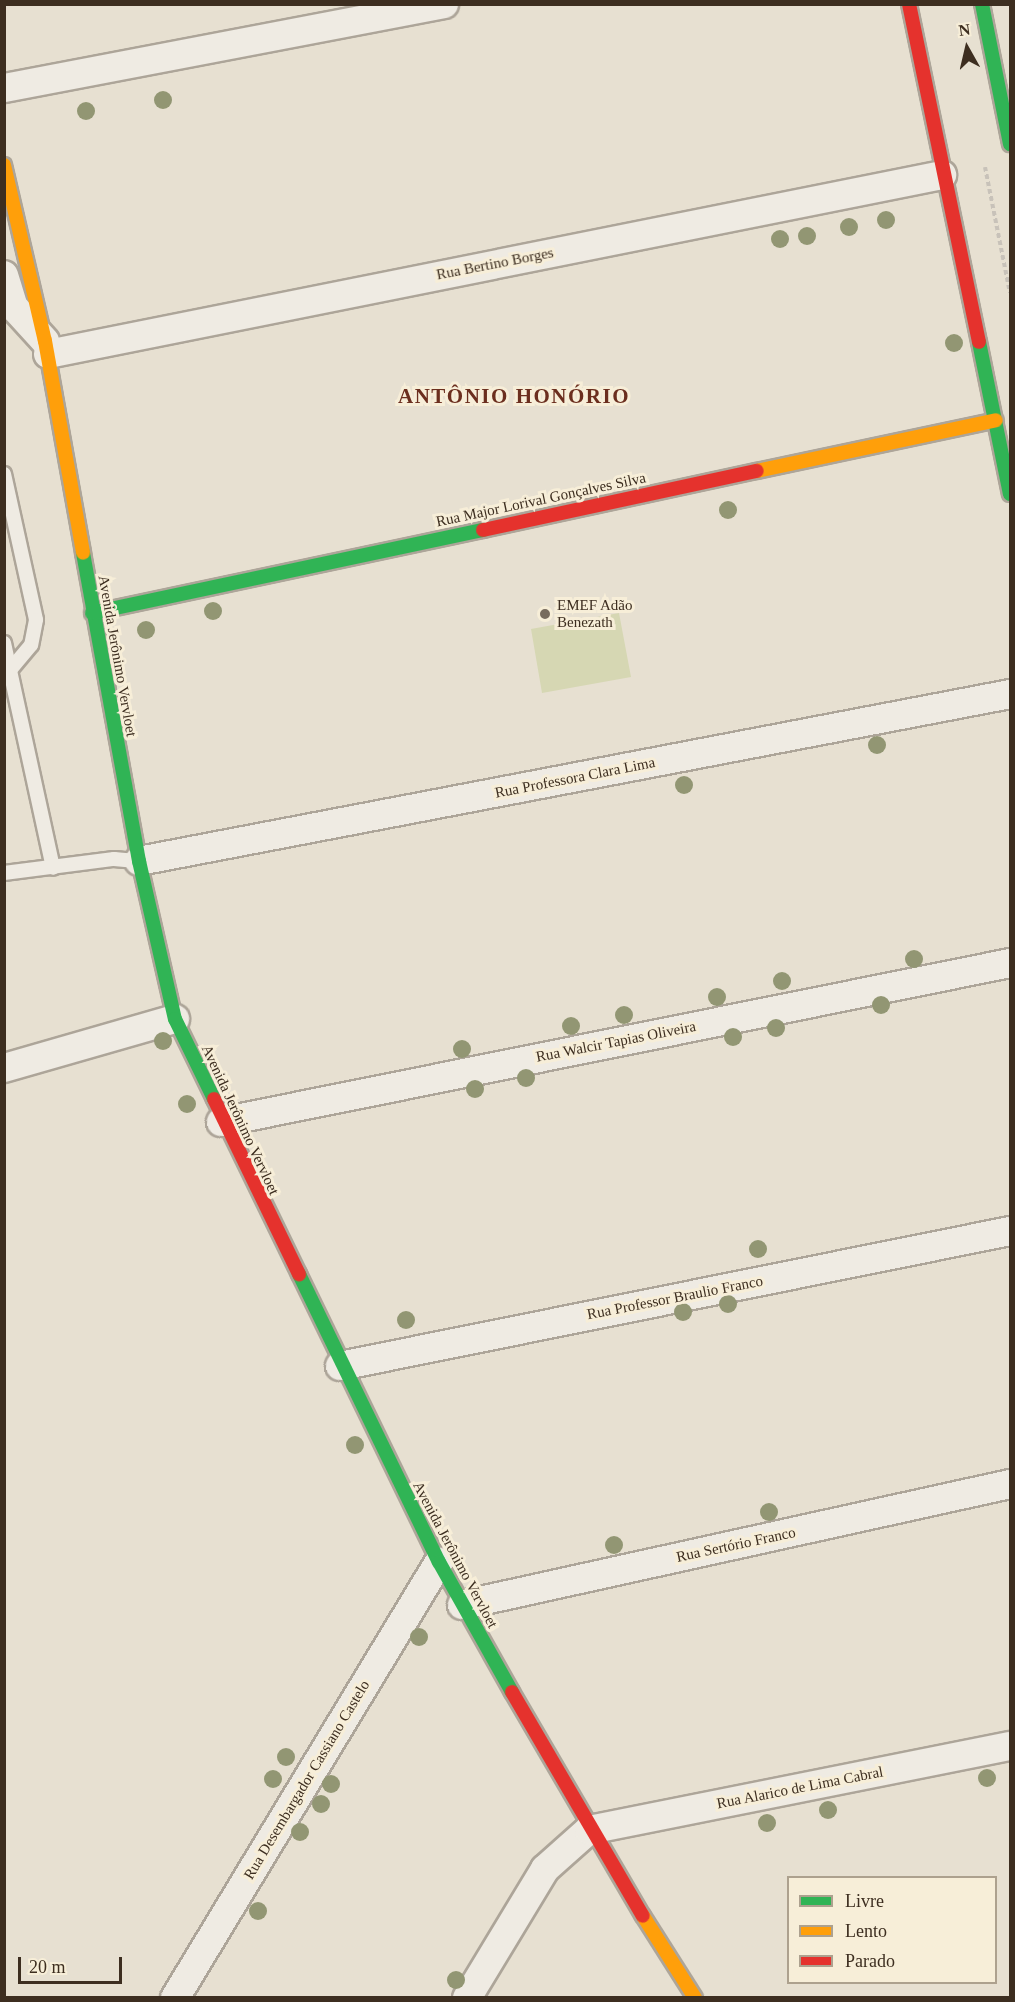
<!DOCTYPE html>
<meta charset="utf-8">
<style>
body{margin:0}
#map{position:relative;width:1015px;height:2002px;overflow:hidden;background:#e7e0d1;font-family:"Times New Roman",serif}
div>[style]{position:absolute}
.green>*{inset:0;background:#d6d7b3}
.path>*{height:4px;margin-top:-2px;transform-origin:0;background:repeating-linear-gradient(90deg,#c8c2b9 0 4.5px,transparent 0 7.5px)}
.roads{filter:drop-shadow(2px 0 #ada599) drop-shadow(-2px 0 #ada599) drop-shadow(0 2px #ada599) drop-shadow(0 -2px #ada599)}
.lane>*{height:14px;margin:-7px;padding:0 7px;transform-origin:7px;border-radius:7px;background:#efebe3}
.street>*{height:28px;margin:-14px;padding:0 14px;transform-origin:14px;border-radius:14px;background:#efebe3}
.fast>*{height:14px;margin:-7px;padding:0 7px;transform-origin:7px;border-radius:7px;background:#30b455}
.slow>*{height:14px;margin:-7px;padding:0 7px;transform-origin:7px;border-radius:7px;background:#ff9f0a}
.jam>*{height:14px;margin:-7px;padding:0 7px;transform-origin:7px;border-radius:7px;background:#e5322d}
.trees>*{width:18px;height:18px;margin:-9px;border-radius:50%;background:#929673}
.dots>*{width:16px;height:16px;translate:-50% -50%;box-sizing:border-box;border:3px solid #f7eed8;border-radius:50%}
span{translate:-50% -50%;white-space:nowrap;text-align:center;line-height:1.15;-webkit-text-stroke:6px #f7eed8;paint-order:stroke}
.street-label{font-size:15px;color:#3d2e20}
.poi-label{font-size:15px;color:#3d2e20}
.left{translate:0 -50%;text-align:left}
.district-label{font-size:21px;color:#6b2e1e;font-weight:700;letter-spacing:1.5px}
.frame{position:absolute;inset:0;border:6px solid #3d2e20;pointer-events:none}
.legend{position:absolute;left:787px;top:1876px;width:210px;height:108px;box-sizing:border-box;background:#f7eed8;border:2px solid #ada18e;margin:0;padding:8px 10px;list-style:none;font-size:18px;color:#3d2e20}
.legend li{display:flex;align-items:center;gap:12px;height:30px}
.legend b{width:30px;border:2px solid #ada18e}
.north{position:absolute;left:937px;top:18px;width:60px;height:60px;-webkit-text-stroke:4px #f7eed8;paint-order:stroke;rotate:352deg;font-size:16px;font-weight:700;line-height:24px;text-align:center;color:#3d2e20}
.north::after{content:'';display:block;margin:auto;width:21px;height:27px;background:#3d2e20;clip-path:polygon(50% 0,100% 100%,50% 72%,0 100%)}
.scale{position:absolute;left:18px;top:1957px;width:104px;height:27px;box-sizing:border-box;border:3px solid #3d2e20;border-top:0;padding-left:8px;font-size:18px;line-height:21px;white-space:nowrap;color:#3d2e20;-webkit-text-stroke:4px #f7eed8;paint-order:stroke}
</style>
<div id="map">
<div class="green">
<i style="clip-path:polygon(619px 613px,631px 677px,542px 693px,531px 629px)"></i>
</div>
<div class="path">
<i style="left:985px;top:167px;width:128px;rotate:78.8deg"></i>
</div>
<div class="roads">
<div class="lane">
<i style="left:4px;top:474px;width:149px;rotate:77.6deg"></i>
<i style="left:36px;top:620px;width:25px;rotate:101deg"></i>
<i style="left:31px;top:645px;width:30px;rotate:130deg"></i>
<i style="left:4px;top:643px;width:230px;rotate:77.7deg"></i>
<i style="left:4px;top:873px;width:111px;rotate:-7.3deg"></i>
<i style="left:114px;top:859px;width:25px;rotate:5deg"></i>
</div>
<div class="street">
<i style="left:4px;top:88px;width:448px;rotate:-10.8deg"></i>
<i style="left:4px;top:275px;width:34px;rotate:73deg"></i>
<i style="left:14px;top:307px;width:46px;rotate:47.6deg"></i>
<i style="left:48px;top:354px;width:912px;rotate:-11.32deg"></i>
<i style="left:139px;top:861px;width:887px;rotate:-10.85deg"></i>
<i style="left:4px;top:1068px;width:178px;rotate:-16deg"></i>
<i style="left:221px;top:1122px;width:805px;rotate:-11.39deg"></i>
<i style="left:340px;top:1366px;width:683px;rotate:-11.39deg"></i>
<i style="left:462px;top:1605px;width:561px;rotate:-12.45deg"></i>
<i style="left:175px;top:1998px;width:510px;rotate:-58.8deg"></i>
<i style="left:467px;top:1998px;width:151px;rotate:-58.8deg"></i>
<i style="left:545px;top:1869px;width:59px;rotate:-41.6deg"></i>
<i style="left:589px;top:1830px;width:429px;rotate:-11.3deg"></i>
</div>
<div class="fast">
<i style="left:982px;top:4px;width:143px;rotate:78.7deg"></i>
<i style="left:979px;top:342px;width:155px;rotate:78.5deg"></i>
<i style="left:83px;top:553px;width:313px;rotate:79.7deg"></i>
<i style="left:139px;top:861px;width:162px;rotate:77.2deg"></i>
<i style="left:175px;top:1019px;width:89px;rotate:64deg"></i>
<i style="left:92px;top:613px;width:400px;rotate:-12deg"></i>
<i style="left:299px;top:1274px;width:320px;rotate:64.1deg"></i>
<i style="left:439px;top:1562px;width:149px;rotate:60.7deg"></i>
</div>
<div class="slow">
<i style="left:4px;top:165px;width:181px;rotate:76.9deg"></i>
<i style="left:45px;top:341px;width:215px;rotate:79.8deg"></i>
<i style="left:757px;top:471px;width:244px;rotate:-12deg"></i>
<i style="left:643px;top:1916px;width:97px;rotate:57.6deg"></i>
</div>
<div class="jam">
<i style="left:909px;top:4px;width:345px;rotate:78.3deg"></i>
<i style="left:483px;top:530px;width:280px;rotate:-12.2deg"></i>
<i style="left:214px;top:1099px;width:195px;rotate:64.1deg"></i>
<i style="left:512px;top:1692px;width:259px;rotate:59.7deg"></i>
</div>
</div>
<div class="trees">
<i style="left:163px;top:100px"></i>
<i style="left:86px;top:111px"></i>
<i style="left:886px;top:220px"></i>
<i style="left:849px;top:227px"></i>
<i style="left:807px;top:236px"></i>
<i style="left:780px;top:239px"></i>
<i style="left:954px;top:343px"></i>
<i style="left:728px;top:510px"></i>
<i style="left:213px;top:611px"></i>
<i style="left:146px;top:630px"></i>
<i style="left:877px;top:745px"></i>
<i style="left:684px;top:785px"></i>
<i style="left:914px;top:959px"></i>
<i style="left:782px;top:981px"></i>
<i style="left:717px;top:997px"></i>
<i style="left:881px;top:1005px"></i>
<i style="left:624px;top:1015px"></i>
<i style="left:571px;top:1026px"></i>
<i style="left:776px;top:1028px"></i>
<i style="left:733px;top:1037px"></i>
<i style="left:163px;top:1041px"></i>
<i style="left:462px;top:1049px"></i>
<i style="left:526px;top:1078px"></i>
<i style="left:475px;top:1089px"></i>
<i style="left:187px;top:1104px"></i>
<i style="left:758px;top:1249px"></i>
<i style="left:728px;top:1304px"></i>
<i style="left:683px;top:1312px"></i>
<i style="left:406px;top:1320px"></i>
<i style="left:355px;top:1445px"></i>
<i style="left:769px;top:1512px"></i>
<i style="left:614px;top:1545px"></i>
<i style="left:419px;top:1637px"></i>
<i style="left:286px;top:1757px"></i>
<i style="left:987px;top:1778px"></i>
<i style="left:273px;top:1779px"></i>
<i style="left:331px;top:1784px"></i>
<i style="left:321px;top:1804px"></i>
<i style="left:828px;top:1810px"></i>
<i style="left:767px;top:1823px"></i>
<i style="left:300px;top:1832px"></i>
<i style="left:258px;top:1911px"></i>
<i style="left:456px;top:1980px"></i>
</div>
<div class="dots">
<i style="left:545px;top:614px;background:#786c5e"></i>
</div>
<div class="street-label">
<span style="left:495px;top:264px;rotate:-11deg">Rua Bertino Borges</span>
<span style="left:541px;top:500px;rotate:-12deg">Rua Major Lorival Gonçalves Silva</span>
<span style="left:117px;top:656px;rotate:80deg">Avenida Jerônimo Vervloet</span>
<span style="left:575px;top:778px;rotate:-11deg">Rua Professora Clara Lima</span>
<span style="left:616px;top:1042px;rotate:-11deg">Rua Walcir Tapias Oliveira</span>
<span style="left:240px;top:1120px;rotate:65deg">Avenida Jerônimo Vervloet</span>
<span style="left:675px;top:1298px;rotate:-11deg">Rua Professor Braulio Franco</span>
<span style="left:736px;top:1545px;rotate:-12deg">Rua Sertório Franco</span>
<span style="left:455px;top:1555px;rotate:62deg">Avenida Jerônimo Vervloet</span>
<span style="left:307px;top:1780px;rotate:-59deg">Rua Desembargador Cassiano Castelo</span>
<span style="left:800px;top:1788px;rotate:-11deg">Rua Alarico de Lima Cabral</span>
</div>
<div class="poi-label">
<span class="left" style="left:557px;top:614px">EMEF Adão<br>Benezath</span>
</div>
<div class="district-label">
<span style="left:514px;top:396px">ANTÔNIO HONÓRIO</span>
</div>
<div class="frame"></div>
<ul class="legend">
<li><b style="height:8px;background:#30b455"></b>Livre</li>
<li><b style="height:8px;background:#ff9f0a"></b>Lento</li>
<li><b style="height:8px;background:#e5322d"></b>Parado</li>
</ul>
<div class="north">N</div>
<div class="scale">20 m</div>
</div>
